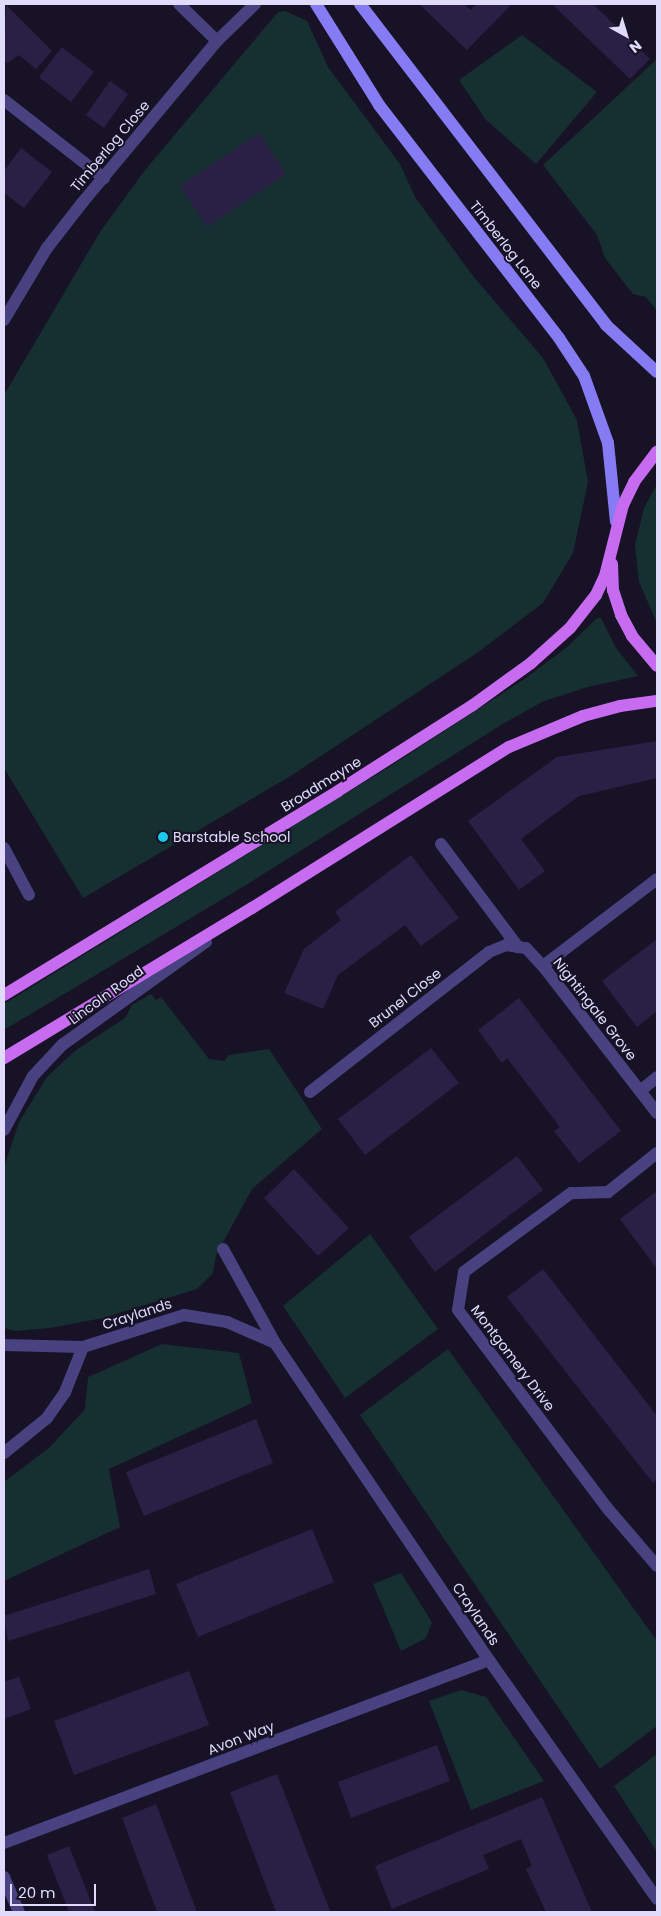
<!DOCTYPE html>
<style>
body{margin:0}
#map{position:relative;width:661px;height:1916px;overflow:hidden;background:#171226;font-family:Poppins,sans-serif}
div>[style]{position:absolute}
.green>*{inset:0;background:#162f30}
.building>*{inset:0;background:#2a2045}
.street>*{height:12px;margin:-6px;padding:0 6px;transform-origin:6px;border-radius:6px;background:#484280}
.secondary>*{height:12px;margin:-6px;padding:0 6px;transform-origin:6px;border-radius:6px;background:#857bf2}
.primary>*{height:12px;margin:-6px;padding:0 6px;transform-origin:6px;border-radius:6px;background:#c76cf1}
.dots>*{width:14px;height:14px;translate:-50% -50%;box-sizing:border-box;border:2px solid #171226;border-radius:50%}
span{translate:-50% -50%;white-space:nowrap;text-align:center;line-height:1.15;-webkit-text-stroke:4px #171226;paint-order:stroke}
.street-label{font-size:14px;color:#e0dbfb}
.poi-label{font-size:14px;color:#e0dbfb}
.left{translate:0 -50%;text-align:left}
.frame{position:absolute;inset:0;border:5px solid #e0dbfb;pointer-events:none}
.north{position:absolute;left:601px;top:10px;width:50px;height:50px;-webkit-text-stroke:4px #171226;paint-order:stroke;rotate:141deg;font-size:14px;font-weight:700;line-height:20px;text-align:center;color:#e0dbfb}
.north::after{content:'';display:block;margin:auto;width:18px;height:22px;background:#e0dbfb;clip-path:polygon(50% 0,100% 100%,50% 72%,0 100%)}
.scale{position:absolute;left:10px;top:1884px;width:86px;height:22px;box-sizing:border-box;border:2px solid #e0dbfb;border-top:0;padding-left:6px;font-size:15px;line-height:18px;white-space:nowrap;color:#e0dbfb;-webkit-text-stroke:4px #171226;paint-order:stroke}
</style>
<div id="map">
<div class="green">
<i style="clip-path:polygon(285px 11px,307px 21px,328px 67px,400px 164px,415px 197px,473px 276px,543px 358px,577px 420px,588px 482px,573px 553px,543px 603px,477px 653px,289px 777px,83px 898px,4px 768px,4px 395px,100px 232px,145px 170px,278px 12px)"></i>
<i style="clip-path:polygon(522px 35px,597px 92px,536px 164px,486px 120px,459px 80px)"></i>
<i style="clip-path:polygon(657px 59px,657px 311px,646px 297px,633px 294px,605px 258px,597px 235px,543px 165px)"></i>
<i style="clip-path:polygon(657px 484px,657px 623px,639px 582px,635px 545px,644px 508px)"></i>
<i style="clip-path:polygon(597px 618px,601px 618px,616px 648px,638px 676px,588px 687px,544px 701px,506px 722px,246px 885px,4px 1030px,4px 1004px,389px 767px,526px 678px,567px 647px)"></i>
<i style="clip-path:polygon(151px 994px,156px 1000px,161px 997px,209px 1059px,224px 1061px,229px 1055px,269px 1049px,322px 1129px,252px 1189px,216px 1255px,213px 1273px,197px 1289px,103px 1318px,50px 1328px,15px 1331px,4px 1328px,4px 1167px,19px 1122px,47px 1077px,76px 1050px,125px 1018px,132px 1005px)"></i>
<i style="clip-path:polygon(370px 1234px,438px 1329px,345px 1398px,283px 1306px)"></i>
<i style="clip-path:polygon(162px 1344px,239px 1353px,252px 1403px,109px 1469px,120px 1527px,4px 1581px,4px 1482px,50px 1447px,85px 1409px,88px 1377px)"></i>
<i style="clip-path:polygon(448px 1349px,657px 1641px,657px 1726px,600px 1769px,360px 1415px)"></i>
<i style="clip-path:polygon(401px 1573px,432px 1622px,426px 1638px,401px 1651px,373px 1584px)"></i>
<i style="clip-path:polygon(461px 1690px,486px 1697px,544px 1781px,471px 1810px,429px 1701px)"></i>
<i style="clip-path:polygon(657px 1754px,657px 1852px,614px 1786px)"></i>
</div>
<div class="building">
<i style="clip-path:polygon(419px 4px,464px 4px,471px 10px,476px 4px,512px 4px,467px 50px)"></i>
<i style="clip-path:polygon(552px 4px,593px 4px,650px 59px,630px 79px)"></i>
<i style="clip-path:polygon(6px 5px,52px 51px,36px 69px,19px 55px,7px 63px,4px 60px)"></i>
<i style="clip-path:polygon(62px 47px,94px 72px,71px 102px,39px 77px)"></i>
<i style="clip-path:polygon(110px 81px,128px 94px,104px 128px,86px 115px)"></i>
<i style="clip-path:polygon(259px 133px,286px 174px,207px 227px,180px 186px)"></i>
<i style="clip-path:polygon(21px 148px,52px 172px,24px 208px,4px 193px,4px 171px)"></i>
<i style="clip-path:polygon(657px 741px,657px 778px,579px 796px,521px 839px,545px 871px,519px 890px,468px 821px,557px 757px)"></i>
<i style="clip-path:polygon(411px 855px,459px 918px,421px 946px,405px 925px,338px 975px,323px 1009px,284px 993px,304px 949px,341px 920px,335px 912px)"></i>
<i style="clip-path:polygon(657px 939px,657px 1011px,637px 1027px,602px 981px)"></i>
<i style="clip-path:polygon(519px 998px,621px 1131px,579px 1163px,554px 1131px,560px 1127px,507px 1058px,502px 1063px,478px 1030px)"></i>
<i style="clip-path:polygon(431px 1048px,459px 1083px,365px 1155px,338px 1119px)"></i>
<i style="clip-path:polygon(517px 1156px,543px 1190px,435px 1272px,409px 1237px)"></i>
<i style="clip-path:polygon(294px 1169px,349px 1228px,318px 1256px,264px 1198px)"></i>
<i style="clip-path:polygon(657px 1191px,657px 1269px,620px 1219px)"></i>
<i style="clip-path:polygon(543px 1269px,657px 1416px,657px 1479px,653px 1483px,507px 1297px)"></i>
<i style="clip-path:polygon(256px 1419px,273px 1463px,144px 1516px,126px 1472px)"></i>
<i style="clip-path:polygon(312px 1529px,334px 1582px,198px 1637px,176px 1584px)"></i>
<i style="clip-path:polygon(149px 1569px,156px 1594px,8px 1641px,4px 1616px)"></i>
<i style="clip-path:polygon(189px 1671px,209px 1725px,74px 1775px,54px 1721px)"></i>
<i style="clip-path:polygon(19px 1677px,31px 1709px,4px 1719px,4px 1682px)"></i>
<i style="clip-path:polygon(437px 1745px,450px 1781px,351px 1818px,338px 1782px)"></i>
<i style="clip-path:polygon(277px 1774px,330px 1911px,328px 1912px,276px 1912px,230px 1792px)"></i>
<i style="clip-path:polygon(542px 1797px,592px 1912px,546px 1912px,526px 1869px,532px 1866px,521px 1839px,483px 1855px,489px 1869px,392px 1909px,375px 1866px)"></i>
<i style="clip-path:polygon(156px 1804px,197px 1912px,157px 1912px,122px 1818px)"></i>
<i style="clip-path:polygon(69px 1846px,95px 1912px,69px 1912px,47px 1855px)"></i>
</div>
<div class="street">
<i style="left:179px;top:4px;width:53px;rotate:44.2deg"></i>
<i style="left:4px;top:100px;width:127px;rotate:38deg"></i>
<i style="left:4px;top:320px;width:84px;rotate:-59.2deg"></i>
<i style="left:47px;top:248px;width:57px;rotate:-52.1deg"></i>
<i style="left:82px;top:203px;width:211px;rotate:-50.2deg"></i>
<i style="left:217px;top:41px;width:53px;rotate:-44.2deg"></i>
<i style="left:441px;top:844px;width:129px;rotate:53.2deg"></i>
<i style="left:4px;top:848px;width:53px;rotate:62deg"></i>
<i style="left:543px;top:966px;width:143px;rotate:-37.3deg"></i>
<i style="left:640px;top:1091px;width:22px;rotate:-39deg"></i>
<i style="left:310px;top:1092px;width:227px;rotate:-38deg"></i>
<i style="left:489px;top:952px;width:18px;rotate:-22deg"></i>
<i style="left:506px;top:945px;width:20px;rotate:9deg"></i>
<i style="left:526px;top:948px;width:25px;rotate:47deg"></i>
<i style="left:543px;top:966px;width:186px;rotate:52.2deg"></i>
<i style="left:4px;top:1130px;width:61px;rotate:-61.8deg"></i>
<i style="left:33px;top:1076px;width:42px;rotate:-46.9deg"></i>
<i style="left:62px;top:1045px;width:177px;rotate:-35.6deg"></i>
<i style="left:657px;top:1153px;width:63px;rotate:141.5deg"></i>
<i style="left:608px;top:1192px;width:37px;rotate:178deg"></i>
<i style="left:571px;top:1193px;width:133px;rotate:143.6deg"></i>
<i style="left:464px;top:1272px;width:38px;rotate:99deg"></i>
<i style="left:458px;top:1310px;width:249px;rotate:53deg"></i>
<i style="left:608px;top:1509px;width:75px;rotate:49.3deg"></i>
<i style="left:223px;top:1249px;width:107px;rotate:61deg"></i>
<i style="left:4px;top:1345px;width:79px;rotate:1.5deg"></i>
<i style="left:83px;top:1347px;width:106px;rotate:-17.6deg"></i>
<i style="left:184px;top:1315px;width:44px;rotate:9.2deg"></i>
<i style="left:227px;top:1322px;width:52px;rotate:23.6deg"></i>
<i style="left:275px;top:1343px;width:382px;rotate:56deg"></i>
<i style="left:489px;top:1660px;width:292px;rotate:54.9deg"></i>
<i style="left:4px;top:1453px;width:55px;rotate:-39.1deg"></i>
<i style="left:47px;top:1418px;width:32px;rotate:-55deg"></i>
<i style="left:65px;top:1392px;width:48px;rotate:-68.2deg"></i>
<i style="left:4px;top:1843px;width:518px;rotate:-20.67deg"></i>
<i style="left:4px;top:1877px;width:38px;rotate:67deg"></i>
</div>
<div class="secondary">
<i style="left:316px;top:4px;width:119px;rotate:58deg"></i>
<i style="left:379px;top:105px;width:294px;rotate:52.3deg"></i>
<i style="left:559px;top:338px;width:45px;rotate:56.7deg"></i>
<i style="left:584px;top:376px;width:71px;rotate:70.3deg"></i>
<i style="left:608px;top:443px;width:79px;rotate:84.2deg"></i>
<i style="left:360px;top:4px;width:404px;rotate:52.5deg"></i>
<i style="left:606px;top:325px;width:69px;rotate:42.7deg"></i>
</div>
<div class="primary">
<i style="left:612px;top:564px;width:26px;rotate:88deg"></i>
<i style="left:613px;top:590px;width:26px;rotate:72deg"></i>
<i style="left:621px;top:615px;width:24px;rotate:62deg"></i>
<i style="left:632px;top:636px;width:39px;rotate:50deg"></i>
<i style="left:4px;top:995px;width:391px;rotate:-31.4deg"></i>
<i style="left:338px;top:791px;width:160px;rotate:-32.5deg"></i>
<i style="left:473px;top:705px;width:72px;rotate:-35.9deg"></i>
<i style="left:531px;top:663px;width:52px;rotate:-41.9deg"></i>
<i style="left:570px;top:628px;width:42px;rotate:-51.8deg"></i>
<i style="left:596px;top:595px;width:21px;rotate:-65deg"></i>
<i style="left:605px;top:576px;width:73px;rotate:-75.8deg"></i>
<i style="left:623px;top:505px;width:25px;rotate:-64deg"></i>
<i style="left:634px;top:482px;width:38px;rotate:-53deg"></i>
<i style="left:4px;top:1058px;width:290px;rotate:-31.2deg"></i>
<i style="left:252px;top:908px;width:303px;rotate:-32.1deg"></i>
<i style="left:509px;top:747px;width:80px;rotate:-22.7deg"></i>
<i style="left:583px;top:716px;width:38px;rotate:-15deg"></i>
<i style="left:620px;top:706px;width:37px;rotate:-8deg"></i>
</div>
<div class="dots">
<i style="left:163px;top:837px;background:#1ac8e9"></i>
</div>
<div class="street-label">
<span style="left:110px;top:146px;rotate:-50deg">Timberlog Close</span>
<span style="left:506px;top:245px;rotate:52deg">Timberlog Lane</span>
<span style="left:321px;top:784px;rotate:-32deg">Broadmayne</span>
<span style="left:106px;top:995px;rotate:-36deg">Lincoln Road</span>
<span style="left:405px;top:998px;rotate:-38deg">Brunel Close</span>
<span style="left:595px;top:1009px;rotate:52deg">Nightingale Grove</span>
<span style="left:137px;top:1314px;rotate:-18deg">Craylands</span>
<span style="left:513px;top:1358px;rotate:53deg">Montgomery Drive</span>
<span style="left:476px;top:1614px;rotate:56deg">Craylands</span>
<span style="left:241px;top:1738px;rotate:-21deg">Avon Way</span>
</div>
<div class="poi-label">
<span class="left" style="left:173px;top:837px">Barstable School</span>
</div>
<div class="frame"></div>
<div class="north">N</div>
<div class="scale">20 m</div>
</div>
